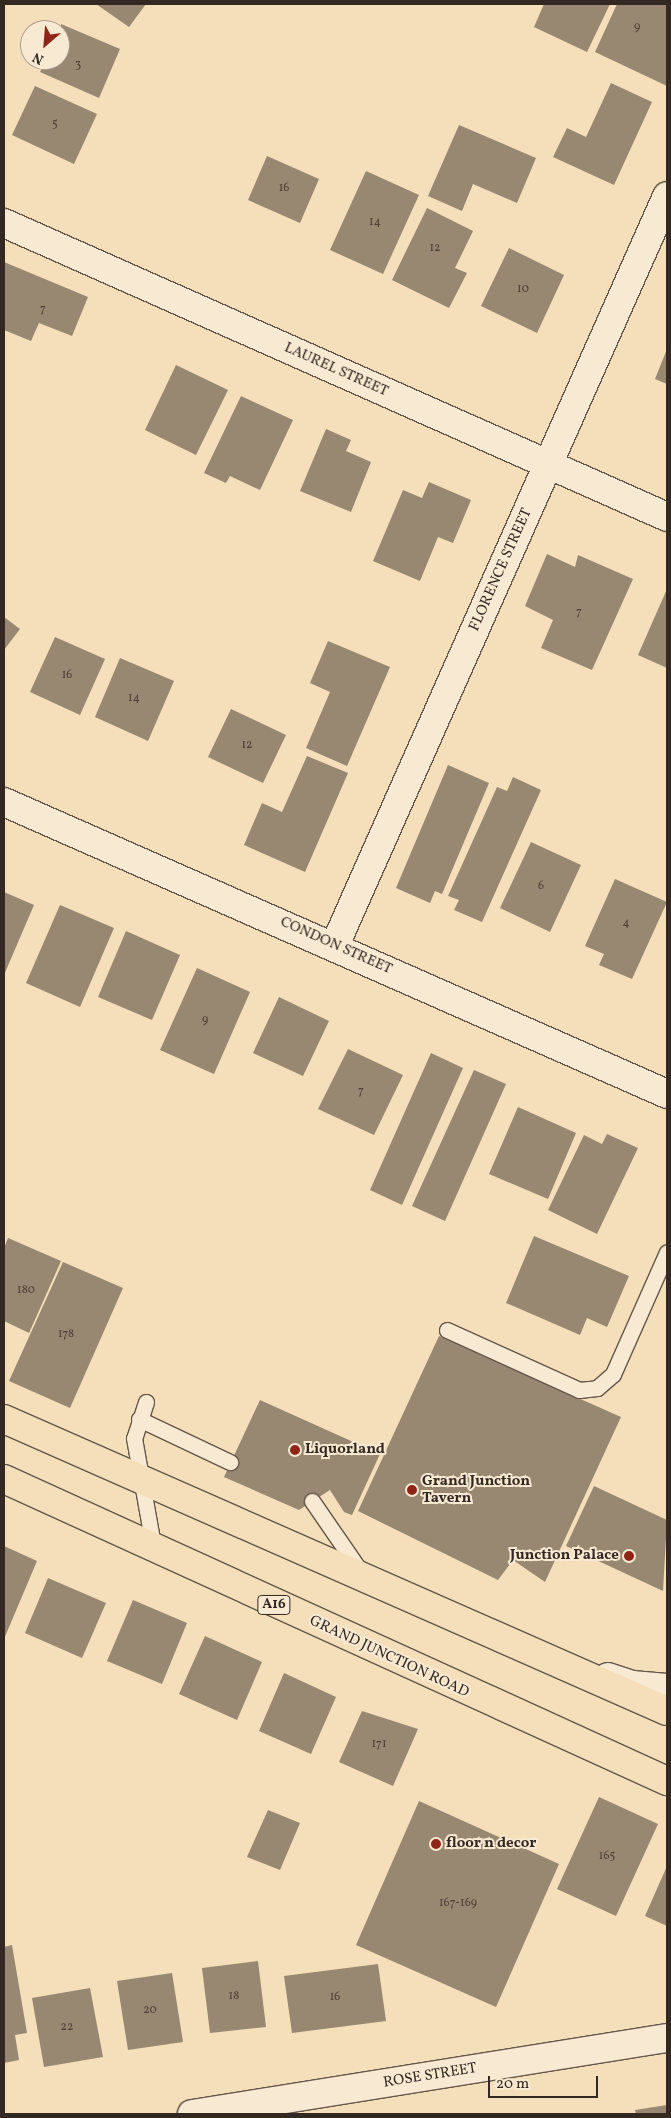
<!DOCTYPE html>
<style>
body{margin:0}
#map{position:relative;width:671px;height:2118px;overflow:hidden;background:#f4dfba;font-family:Vollkorn,serif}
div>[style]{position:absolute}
.building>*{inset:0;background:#988771}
.roads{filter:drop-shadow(1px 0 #645648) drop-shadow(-1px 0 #645648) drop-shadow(0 1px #645648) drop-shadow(0 -1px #645648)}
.service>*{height:15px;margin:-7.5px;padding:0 7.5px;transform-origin:7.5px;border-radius:7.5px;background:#f8ead2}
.minor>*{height:28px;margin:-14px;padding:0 14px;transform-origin:14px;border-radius:14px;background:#f8ead2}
.secondary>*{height:28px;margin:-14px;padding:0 14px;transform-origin:14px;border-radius:14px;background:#f8ead2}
.trunk>*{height:28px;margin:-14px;padding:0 14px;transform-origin:14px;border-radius:14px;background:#f4dfba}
.dots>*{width:14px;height:14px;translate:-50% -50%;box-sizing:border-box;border:2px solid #f8ead2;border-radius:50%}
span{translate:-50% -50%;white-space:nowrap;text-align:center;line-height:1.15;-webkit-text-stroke:4px #f8ead2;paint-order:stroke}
.number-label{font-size:12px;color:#4d4036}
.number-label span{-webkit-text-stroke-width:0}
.shield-label span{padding:1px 4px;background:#f8ead2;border:1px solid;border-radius:4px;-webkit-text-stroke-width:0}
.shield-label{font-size:14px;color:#342822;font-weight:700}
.street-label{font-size:15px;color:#342822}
.poi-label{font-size:15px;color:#342822;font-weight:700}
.left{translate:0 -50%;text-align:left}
.right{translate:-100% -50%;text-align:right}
.frame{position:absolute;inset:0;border:5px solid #342822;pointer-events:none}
.north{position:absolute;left:20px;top:20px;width:50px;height:50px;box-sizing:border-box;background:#f8ead2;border:1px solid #aa9c8c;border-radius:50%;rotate:207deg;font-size:14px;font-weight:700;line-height:20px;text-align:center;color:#342822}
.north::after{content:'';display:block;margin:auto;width:18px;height:22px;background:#8f2418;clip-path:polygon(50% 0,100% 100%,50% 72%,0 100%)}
.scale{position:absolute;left:488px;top:2076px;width:110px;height:22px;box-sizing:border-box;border:2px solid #342822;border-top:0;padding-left:6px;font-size:15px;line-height:18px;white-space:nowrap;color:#342822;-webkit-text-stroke:4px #f8ead2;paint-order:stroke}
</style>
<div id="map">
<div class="building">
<i style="clip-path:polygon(96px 4px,146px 4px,129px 27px)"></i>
<i style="clip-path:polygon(544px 4px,610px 4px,587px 52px,534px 27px)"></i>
<i style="clip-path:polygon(617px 4px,667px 4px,667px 86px,595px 52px)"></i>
<i style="clip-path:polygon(61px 24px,120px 49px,99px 98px,40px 72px,46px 60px,60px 60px)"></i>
<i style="clip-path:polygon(611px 83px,652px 102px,614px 185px,553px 157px,567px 128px,586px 137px)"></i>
<i style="clip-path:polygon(35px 86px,97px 114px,74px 164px,12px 135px)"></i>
<i style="clip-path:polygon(459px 125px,536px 158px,517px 203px,473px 184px,462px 211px,428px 196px)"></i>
<i style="clip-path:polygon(267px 156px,319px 179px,300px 223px,248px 200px)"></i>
<i style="clip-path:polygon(366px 171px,419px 195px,383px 274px,330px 250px)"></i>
<i style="clip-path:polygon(427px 208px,473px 231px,455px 268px,467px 273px,449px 308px,392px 280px)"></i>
<i style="clip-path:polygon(509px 248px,564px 275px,537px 333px,481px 306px)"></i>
<i style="clip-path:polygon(4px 262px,88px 297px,72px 336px,39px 323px,31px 341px,4px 330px)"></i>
<i style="clip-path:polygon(667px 349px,667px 384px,655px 379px)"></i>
<i style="clip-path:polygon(176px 365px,228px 390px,196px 455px,145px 430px)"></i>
<i style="clip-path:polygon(241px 396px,293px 420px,260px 490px,230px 476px,226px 483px,204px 473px)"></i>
<i style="clip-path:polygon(326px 429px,351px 440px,346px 451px,371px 462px,351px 512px,300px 491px)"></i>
<i style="clip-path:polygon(429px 482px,471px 500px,453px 543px,438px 537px,420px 581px,373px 561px,403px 490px,422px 498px)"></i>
<i style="clip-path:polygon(547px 554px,575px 567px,578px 555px,633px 579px,592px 670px,541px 648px,553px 620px,525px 606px)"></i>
<i style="clip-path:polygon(667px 589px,667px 668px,638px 655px)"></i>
<i style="clip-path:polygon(4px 617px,20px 629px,4px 650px)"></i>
<i style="clip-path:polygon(55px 637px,105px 659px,80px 715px,30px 692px)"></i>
<i style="clip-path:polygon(328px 641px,390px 667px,347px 766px,306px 748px,330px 692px,310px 683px)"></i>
<i style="clip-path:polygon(120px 658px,174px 681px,148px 741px,95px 717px)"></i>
<i style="clip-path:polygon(231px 709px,286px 735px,263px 783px,208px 757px)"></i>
<i style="clip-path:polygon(307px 756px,348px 773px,305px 872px,244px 845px,262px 803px,282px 812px)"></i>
<i style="clip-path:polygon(448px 765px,489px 783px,442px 894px,435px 891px,430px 903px,396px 888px)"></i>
<i style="clip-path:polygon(513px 777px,541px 790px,482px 922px,454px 910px,459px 900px,448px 896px,497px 787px,507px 791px)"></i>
<i style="clip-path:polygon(531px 842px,581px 865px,550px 932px,500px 908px)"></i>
<i style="clip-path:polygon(615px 879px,667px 902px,632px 979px,599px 965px,604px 954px,585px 946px)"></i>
<i style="clip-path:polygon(4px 892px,34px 905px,4px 975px)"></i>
<i style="clip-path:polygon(60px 905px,114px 928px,80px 1007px,26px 983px)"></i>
<i style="clip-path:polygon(126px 931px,180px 955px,152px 1020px,98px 997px)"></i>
<i style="clip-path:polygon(197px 968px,250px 992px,214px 1074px,160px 1050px)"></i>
<i style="clip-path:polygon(279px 997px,329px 1021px,303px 1076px,253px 1053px)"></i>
<i style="clip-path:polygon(348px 1049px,403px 1075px,374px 1135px,318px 1109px)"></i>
<i style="clip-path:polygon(431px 1053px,463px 1068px,402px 1205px,370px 1190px)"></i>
<i style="clip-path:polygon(474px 1070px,506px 1084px,445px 1221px,412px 1206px)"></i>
<i style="clip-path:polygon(518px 1107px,576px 1133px,548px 1199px,489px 1174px)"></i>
<i style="clip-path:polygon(607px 1134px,638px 1148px,597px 1234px,548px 1210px,584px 1135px,602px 1144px)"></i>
<i style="clip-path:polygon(534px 1236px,629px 1276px,607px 1327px,587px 1318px,580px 1335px,506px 1303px)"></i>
<i style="clip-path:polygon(8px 1238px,61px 1261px,29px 1333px,4px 1321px,4px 1248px)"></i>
<i style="clip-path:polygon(63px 1262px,123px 1288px,70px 1408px,9px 1381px)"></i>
<i style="clip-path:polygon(439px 1336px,621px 1417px,545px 1582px,513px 1560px,498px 1580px,358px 1511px)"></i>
<i style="clip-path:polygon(260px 1400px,380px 1454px,352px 1515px,344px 1512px,330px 1490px,299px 1510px,224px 1477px)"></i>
<i style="clip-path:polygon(594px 1486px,667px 1520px,663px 1591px,566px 1546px)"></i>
<i style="clip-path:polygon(4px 1546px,37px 1561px,4px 1639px)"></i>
<i style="clip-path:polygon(48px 1578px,106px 1603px,82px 1658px,25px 1633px)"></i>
<i style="clip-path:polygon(133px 1600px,187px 1623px,162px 1684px,107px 1661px)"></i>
<i style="clip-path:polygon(205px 1636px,262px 1662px,237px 1720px,179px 1694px)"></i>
<i style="clip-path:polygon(284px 1673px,336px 1697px,311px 1754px,259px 1731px)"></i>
<i style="clip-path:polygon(362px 1711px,418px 1729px,393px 1786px,339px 1762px)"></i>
<i style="clip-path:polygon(599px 1797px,658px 1824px,616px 1916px,557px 1889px)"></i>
<i style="clip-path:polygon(419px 1801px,559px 1864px,496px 2007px,356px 1945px)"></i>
<i style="clip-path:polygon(268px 1810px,300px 1823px,280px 1870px,247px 1857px)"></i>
<i style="clip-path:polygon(667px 1866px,667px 1926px,645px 1916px)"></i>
<i style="clip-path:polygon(12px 1945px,27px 2033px,15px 2035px,19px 2060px,4px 2063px,4px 1947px)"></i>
<i style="clip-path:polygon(258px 1961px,266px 2027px,210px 2033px,202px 1968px)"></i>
<i style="clip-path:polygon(378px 1964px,386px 2021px,292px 2033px,284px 1976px)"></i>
<i style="clip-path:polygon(172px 1973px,183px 2042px,128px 2050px,117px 1981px)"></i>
<i style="clip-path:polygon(90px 1988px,103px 2057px,44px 2067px,32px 1998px)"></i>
<i style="clip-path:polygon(667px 2105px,667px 2114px,636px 2114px,635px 2110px)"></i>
</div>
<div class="roads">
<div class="service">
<i style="left:447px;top:1330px;width:145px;rotate:24.4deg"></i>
<i style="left:579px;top:1390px;width:18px;rotate:-6deg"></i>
<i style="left:597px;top:1388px;width:21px;rotate:-41deg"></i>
<i style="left:613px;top:1374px;width:133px;rotate:-66.1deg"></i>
<i style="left:146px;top:1402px;width:38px;rotate:108deg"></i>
<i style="left:134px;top:1438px;width:114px;rotate:79.9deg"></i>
<i style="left:139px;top:1419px;width:101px;rotate:25.3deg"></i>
<i style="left:312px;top:1501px;width:86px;rotate:55.4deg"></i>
</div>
<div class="minor">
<i style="left:4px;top:223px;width:725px;rotate:23.91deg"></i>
<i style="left:4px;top:802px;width:724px;rotate:23.77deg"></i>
<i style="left:335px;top:945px;width:819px;rotate:-66.09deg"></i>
<i style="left:192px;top:2114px;width:481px;rotate:-9.1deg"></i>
</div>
<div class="secondary">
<i style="left:608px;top:1677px;width:25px;rotate:18deg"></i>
<i style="left:632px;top:1685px;width:35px;rotate:5deg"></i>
</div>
<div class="trunk">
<i style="left:4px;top:1419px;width:724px;rotate:23.77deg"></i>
<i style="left:4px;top:1479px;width:729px;rotate:24.49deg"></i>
</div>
</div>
<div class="dots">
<i style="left:295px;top:1450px;background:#8f2418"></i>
<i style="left:412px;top:1490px;background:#8f2418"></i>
<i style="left:629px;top:1556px;background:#8f2418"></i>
<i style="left:436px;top:1844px;background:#8f2418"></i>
</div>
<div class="number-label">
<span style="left:637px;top:28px">9</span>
<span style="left:78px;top:66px">3</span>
<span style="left:55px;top:125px">5</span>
<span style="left:284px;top:189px">16</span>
<span style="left:375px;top:223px">14</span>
<span style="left:435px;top:249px">12</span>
<span style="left:523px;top:290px">10</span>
<span style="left:43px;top:310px">7</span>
<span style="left:579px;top:613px">7</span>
<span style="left:67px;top:676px">16</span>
<span style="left:134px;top:699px">14</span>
<span style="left:247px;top:746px">12</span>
<span style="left:541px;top:887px">6</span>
<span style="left:626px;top:924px">4</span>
<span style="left:205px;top:1021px">9</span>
<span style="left:361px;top:1092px">7</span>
<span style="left:26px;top:1291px">180</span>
<span style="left:66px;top:1335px">178</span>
<span style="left:379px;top:1745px">171</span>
<span style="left:607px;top:1857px">165</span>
<span style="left:458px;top:1904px">167-169</span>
<span style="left:234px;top:1997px">18</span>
<span style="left:335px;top:1998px">16</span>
<span style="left:150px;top:2011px">20</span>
<span style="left:67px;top:2028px">22</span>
</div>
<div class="shield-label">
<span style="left:274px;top:1605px">A16</span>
</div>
<div class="street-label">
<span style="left:336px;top:370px;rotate:24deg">LAUREL STREET</span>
<span style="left:501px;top:570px;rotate:-66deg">FLORENCE STREET</span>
<span style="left:336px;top:946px;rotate:24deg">CONDON STREET</span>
<span style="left:389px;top:1657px;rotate:25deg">GRAND JUNCTION ROAD</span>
<span style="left:430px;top:2076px;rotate:-9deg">ROSE STREET</span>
</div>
<div class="poi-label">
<span class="left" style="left:305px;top:1450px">Liquorland</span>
<span class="left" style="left:422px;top:1490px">Grand Junction<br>Tavern</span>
<span class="right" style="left:619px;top:1556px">Junction Palace</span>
<span class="left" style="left:446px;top:1844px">floor n decor</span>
</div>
<div class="frame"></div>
<div class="north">N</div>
<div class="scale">20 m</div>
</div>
